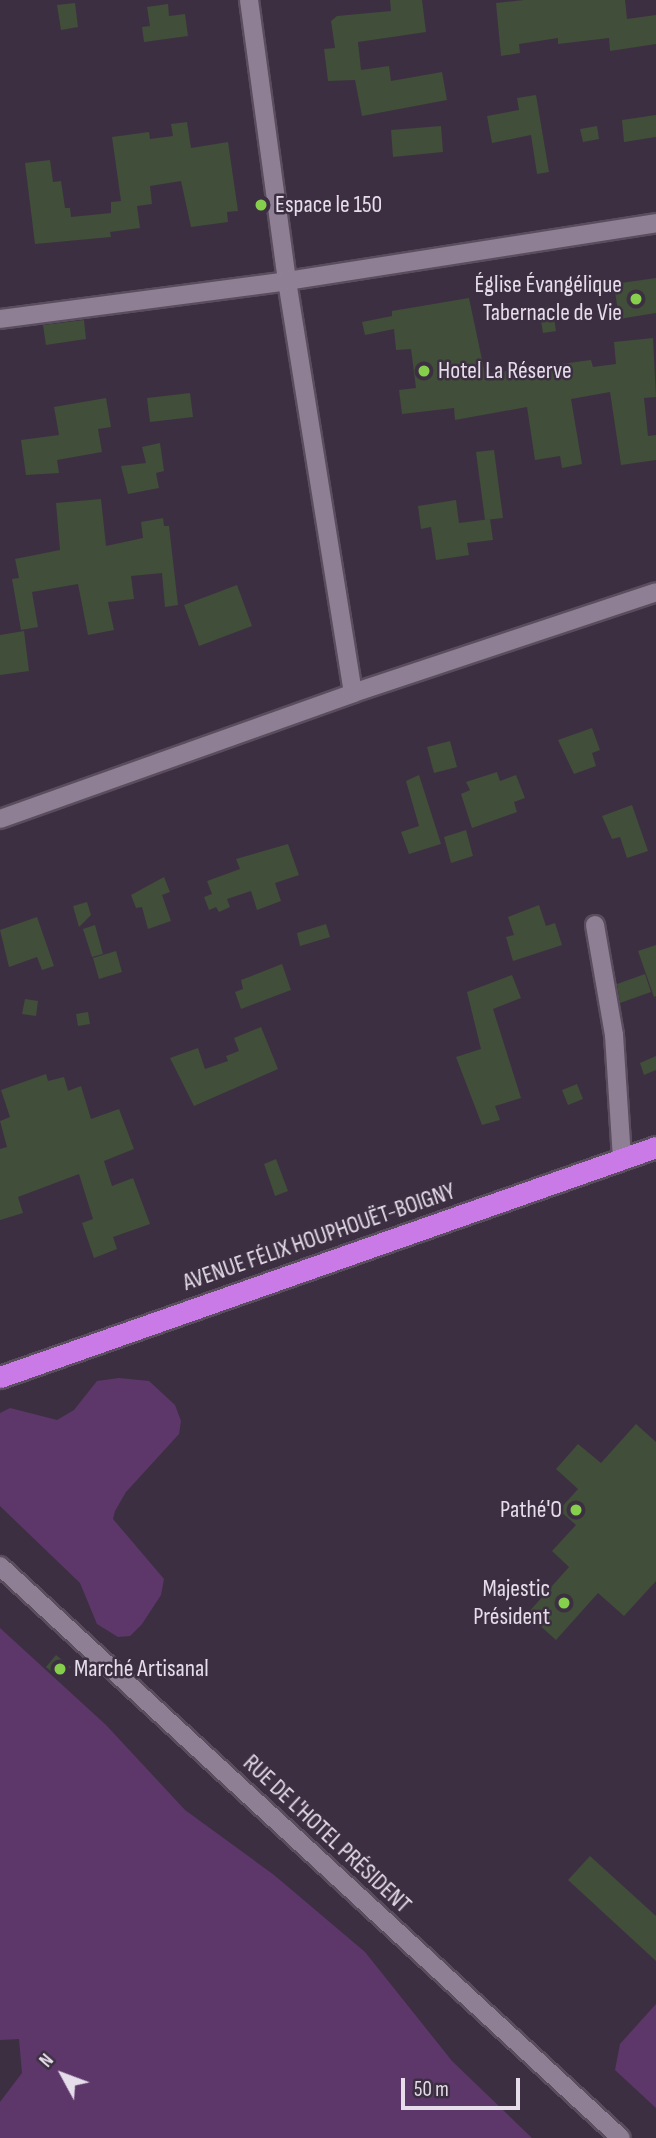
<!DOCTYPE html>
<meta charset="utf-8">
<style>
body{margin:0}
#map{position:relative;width:656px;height:2138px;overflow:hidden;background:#3d2f42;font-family:"Sofia Sans Condensed",sans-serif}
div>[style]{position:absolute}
.green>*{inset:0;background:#5d376a}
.building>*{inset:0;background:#414e39}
.roads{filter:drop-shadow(2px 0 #5a4e5e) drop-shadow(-2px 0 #5a4e5e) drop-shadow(0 2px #5a4e5e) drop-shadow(0 -2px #5a4e5e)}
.minor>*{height:18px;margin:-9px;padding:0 9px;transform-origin:9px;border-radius:9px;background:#8f7f95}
.highway>*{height:21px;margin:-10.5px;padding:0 10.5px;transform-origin:10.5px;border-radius:10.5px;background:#ca7ae7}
.dots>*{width:19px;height:19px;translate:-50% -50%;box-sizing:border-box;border:4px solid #3d2f42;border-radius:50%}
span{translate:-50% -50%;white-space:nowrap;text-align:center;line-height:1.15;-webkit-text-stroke:5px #3d2f42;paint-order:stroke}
.poi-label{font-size:24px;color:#e5dde9}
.left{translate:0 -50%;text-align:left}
.right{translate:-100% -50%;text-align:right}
.street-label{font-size:24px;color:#e5dde9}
.north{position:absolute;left:28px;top:2040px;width:70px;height:70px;-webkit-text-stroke:5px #3d2f42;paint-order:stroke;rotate:311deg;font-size:19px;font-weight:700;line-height:28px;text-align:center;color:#e5dde9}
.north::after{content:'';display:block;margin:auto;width:24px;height:32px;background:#e5dde9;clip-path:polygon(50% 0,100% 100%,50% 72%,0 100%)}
.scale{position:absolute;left:401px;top:2078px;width:119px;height:32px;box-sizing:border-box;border:4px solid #e5dde9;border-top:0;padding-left:9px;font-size:21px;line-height:24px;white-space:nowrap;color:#e5dde9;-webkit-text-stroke:5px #3d2f42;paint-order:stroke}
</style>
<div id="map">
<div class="green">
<i style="clip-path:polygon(119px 1378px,149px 1381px,175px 1405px,181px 1421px,179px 1434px,126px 1492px,115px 1511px,113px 1519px,164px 1579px,161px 1595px,142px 1624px,130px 1636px,118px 1637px,97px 1624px,80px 1583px,0 1506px,0 1413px,10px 1408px,57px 1420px,74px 1410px,97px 1381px)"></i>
<i style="clip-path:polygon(0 1628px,106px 1725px,185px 1810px,274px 1875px,365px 1952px,452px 2061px,532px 2138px,0 2138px,0 2102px,22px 2073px,19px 2039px,0 2040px)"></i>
<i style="clip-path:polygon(656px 2004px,656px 2108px,615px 2070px,620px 2044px)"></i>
</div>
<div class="building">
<i style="clip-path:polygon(390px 0,422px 0,426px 32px,358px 42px,361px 70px,389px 66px,391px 81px,442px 72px,447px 100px,362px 116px,355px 80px,328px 81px,324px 49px,335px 48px,331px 21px,337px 16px,391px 11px)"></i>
<i style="clip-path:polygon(524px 0,625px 0,627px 19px,656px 15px,656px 44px,610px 51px,609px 38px,558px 44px,558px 38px,519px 44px,520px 53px,501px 56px,496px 3px)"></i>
<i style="clip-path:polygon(75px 3px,78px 27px,61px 30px,57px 5px)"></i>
<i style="clip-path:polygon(168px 4px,169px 16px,185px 14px,188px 36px,144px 42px,142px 27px,150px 26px,147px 7px)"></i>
<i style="clip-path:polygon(536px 95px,549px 172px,537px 174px,531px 135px,492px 143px,487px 116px,519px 110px,517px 98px)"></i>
<i style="clip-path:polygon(656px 115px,656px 137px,624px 142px,622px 120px)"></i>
<i style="clip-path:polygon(187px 122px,191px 148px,228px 142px,238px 211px,227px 212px,228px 222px,191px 227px,181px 181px,150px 186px,152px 204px,137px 206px,140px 228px,110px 232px,111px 237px,35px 244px,25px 163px,50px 160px,53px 182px,61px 181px,65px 208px,70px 208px,71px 217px,111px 213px,111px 202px,121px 201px,112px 137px,149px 132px,150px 139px,173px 136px,171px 124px)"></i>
<i style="clip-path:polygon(441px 126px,443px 152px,393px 157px,391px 130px)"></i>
<i style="clip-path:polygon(597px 126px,599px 139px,583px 142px,580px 129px)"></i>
<i style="clip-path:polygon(656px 278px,656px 313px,619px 319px,614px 284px)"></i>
<i style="clip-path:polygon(469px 298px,485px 374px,591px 360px,593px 367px,616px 364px,614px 342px,653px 338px,656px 397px,644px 398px,648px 436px,656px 435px,656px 460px,621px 465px,610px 392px,571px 399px,582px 464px,562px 468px,560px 456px,535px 460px,527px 407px,455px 420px,454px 408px,402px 414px,399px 390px,416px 388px,411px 349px,396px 350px,394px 329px,365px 335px,362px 322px,392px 316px,392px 311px)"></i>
<i style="clip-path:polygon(552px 306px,556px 331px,543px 333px,539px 308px)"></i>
<i style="clip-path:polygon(84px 320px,86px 339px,46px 345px,43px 325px)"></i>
<i style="clip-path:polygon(190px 393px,193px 417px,150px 422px,147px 398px)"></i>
<i style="clip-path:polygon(106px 398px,111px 427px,98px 429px,102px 452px,57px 460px,59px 473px,26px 475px,21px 440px,59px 435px,54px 407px)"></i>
<i style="clip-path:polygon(160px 443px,164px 471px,156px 473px,159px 488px,128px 494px,121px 466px,146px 463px,142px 447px)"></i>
<i style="clip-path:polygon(494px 450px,503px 518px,485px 520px,476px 452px)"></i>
<i style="clip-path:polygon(101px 499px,106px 546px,143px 538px,141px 522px,163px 518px,164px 526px,169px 526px,178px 605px,165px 607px,162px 573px,131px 576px,134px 599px,108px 602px,114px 630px,88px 635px,78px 584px,32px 592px,38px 627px,21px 630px,12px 579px,19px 578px,15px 559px,60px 550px,56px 503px)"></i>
<i style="clip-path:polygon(456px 500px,459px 523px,490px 519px,493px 540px,467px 543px,469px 555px,436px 560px,431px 527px,421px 529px,418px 506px)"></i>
<i style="clip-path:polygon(237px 585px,252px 626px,199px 646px,184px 605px)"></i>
<i style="clip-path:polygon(24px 631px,29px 671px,0 675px,0 635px)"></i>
<i style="clip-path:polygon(592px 728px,600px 750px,592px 753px,596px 766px,574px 774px,558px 740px)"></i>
<i style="clip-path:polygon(450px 741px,457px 767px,434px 773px,427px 747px)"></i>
<i style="clip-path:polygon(497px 772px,500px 781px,516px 775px,525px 798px,514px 802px,517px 812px,472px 828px,461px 794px,470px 790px,466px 782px)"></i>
<i style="clip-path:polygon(419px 775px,441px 844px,409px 854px,401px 832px,419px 826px,406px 781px)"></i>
<i style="clip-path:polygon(632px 805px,648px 851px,627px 858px,620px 837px,612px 839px,602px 816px)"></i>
<i style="clip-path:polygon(466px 830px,473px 856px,451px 863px,444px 837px)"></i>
<i style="clip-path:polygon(288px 844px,299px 875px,275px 883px,281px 901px,257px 910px,251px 891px,227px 899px,230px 907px,219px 912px,216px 907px,209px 910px,204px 897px,212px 894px,207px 881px,240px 869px,236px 859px)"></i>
<i style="clip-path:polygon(164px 877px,170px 892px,162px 895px,171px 921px,148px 929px,142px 907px,136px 908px,131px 895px)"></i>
<i style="clip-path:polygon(87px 902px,91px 915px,79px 927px,73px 906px)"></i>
<i style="clip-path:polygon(539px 905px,546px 926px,555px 923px,562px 945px,513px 961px,506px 937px,514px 935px,508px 917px)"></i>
<i style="clip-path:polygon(37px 917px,54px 966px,42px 970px,37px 957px,9px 967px,0 930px)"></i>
<i style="clip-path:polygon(326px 924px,330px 937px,300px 946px,297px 933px)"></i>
<i style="clip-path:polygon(95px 925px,103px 954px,92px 957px,83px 929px)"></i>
<i style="clip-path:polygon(656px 945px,656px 996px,654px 997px,638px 951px)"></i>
<i style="clip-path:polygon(116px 951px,122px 972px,99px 979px,93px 958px)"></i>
<i style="clip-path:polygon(282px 964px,291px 990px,241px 1009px,235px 992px,243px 989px,241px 980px)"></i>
<i style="clip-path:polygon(645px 974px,651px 992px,620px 1003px,617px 984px)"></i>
<i style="clip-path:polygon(512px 975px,521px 998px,493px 1009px,521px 1098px,495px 1106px,500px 1120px,482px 1125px,456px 1057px,481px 1049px,467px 992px)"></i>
<i style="clip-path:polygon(25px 999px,38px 1001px,36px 1016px,22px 1014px)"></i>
<i style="clip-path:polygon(88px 1012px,90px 1024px,78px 1026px,76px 1014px)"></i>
<i style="clip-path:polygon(261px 1027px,278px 1069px,194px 1106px,170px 1058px,198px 1048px,205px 1069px,228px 1061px,226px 1056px,239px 1051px,234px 1038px)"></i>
<i style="clip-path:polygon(656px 1056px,656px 1070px,644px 1075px,640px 1063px)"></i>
<i style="clip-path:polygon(46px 1074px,48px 1081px,64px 1077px,68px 1091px,81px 1086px,91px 1119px,119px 1109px,134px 1149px,104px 1161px,112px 1186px,133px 1178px,150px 1224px,113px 1237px,117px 1249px,94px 1258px,82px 1223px,93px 1219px,79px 1174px,18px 1197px,23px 1213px,0 1220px,0 1149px,7px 1147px,0 1121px,10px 1117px,1px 1090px)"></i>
<i style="clip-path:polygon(577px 1084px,583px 1099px,568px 1105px,562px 1090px)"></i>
<i style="clip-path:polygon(276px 1159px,288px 1191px,275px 1196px,264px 1164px)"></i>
<i style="clip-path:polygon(636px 1424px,656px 1442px,656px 1581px,624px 1616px,598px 1593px,556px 1640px,527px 1614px,569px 1567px,552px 1551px,576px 1525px,559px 1510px,578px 1489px,556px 1469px,578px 1444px,601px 1463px)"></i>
<i style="clip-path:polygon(56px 1655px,71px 1667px,60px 1679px,46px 1667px)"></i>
<i style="clip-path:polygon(590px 1856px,656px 1916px,656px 1961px,568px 1880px)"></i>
</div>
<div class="roads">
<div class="minor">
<i style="left:249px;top:0;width:284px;rotate:82.3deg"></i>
<i style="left:287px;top:281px;width:417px;rotate:80.9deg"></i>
<i style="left:0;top:319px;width:290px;rotate:-7.5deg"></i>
<i style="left:287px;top:281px;width:374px;rotate:-8.9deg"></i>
<i style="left:0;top:819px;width:375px;rotate:-19.6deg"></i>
<i style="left:353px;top:693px;width:319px;rotate:-18.4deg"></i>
<i style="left:595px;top:925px;width:112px;rotate:80.2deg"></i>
<i style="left:614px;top:1035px;width:124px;rotate:86.3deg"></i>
<i style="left:0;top:1566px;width:844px;rotate:42.65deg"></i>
</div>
<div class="highway">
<i style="left:0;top:1377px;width:695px;rotate:-19.32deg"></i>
</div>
</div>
<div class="dots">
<i style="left:261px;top:205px;background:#85cf4c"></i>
<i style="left:636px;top:299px;background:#85cf4c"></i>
<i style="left:424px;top:371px;background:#85cf4c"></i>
<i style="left:576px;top:1510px;background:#85cf4c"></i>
<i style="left:564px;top:1603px;background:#85cf4c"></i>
<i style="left:60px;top:1669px;background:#85cf4c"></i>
</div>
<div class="poi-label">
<span class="left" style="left:275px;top:205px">Espace le 150</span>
<span class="right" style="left:622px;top:299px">Église Évangélique<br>Tabernacle de Vie</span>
<span class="left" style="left:438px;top:371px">Hotel La Réserve</span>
<span class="right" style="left:562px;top:1510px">Pathé'O</span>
<span class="right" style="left:550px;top:1603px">Majestic<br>Président</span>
<span class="left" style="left:74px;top:1669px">Marché Artisanal</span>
</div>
<div class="street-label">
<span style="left:319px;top:1237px;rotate:-19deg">AVENUE FÉLIX HOUPHOUËT-BOIGNY</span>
<span style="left:327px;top:1834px;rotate:43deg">RUE DE L'HOTEL PRÉSIDENT</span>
</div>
<div class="north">N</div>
<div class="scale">50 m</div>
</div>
